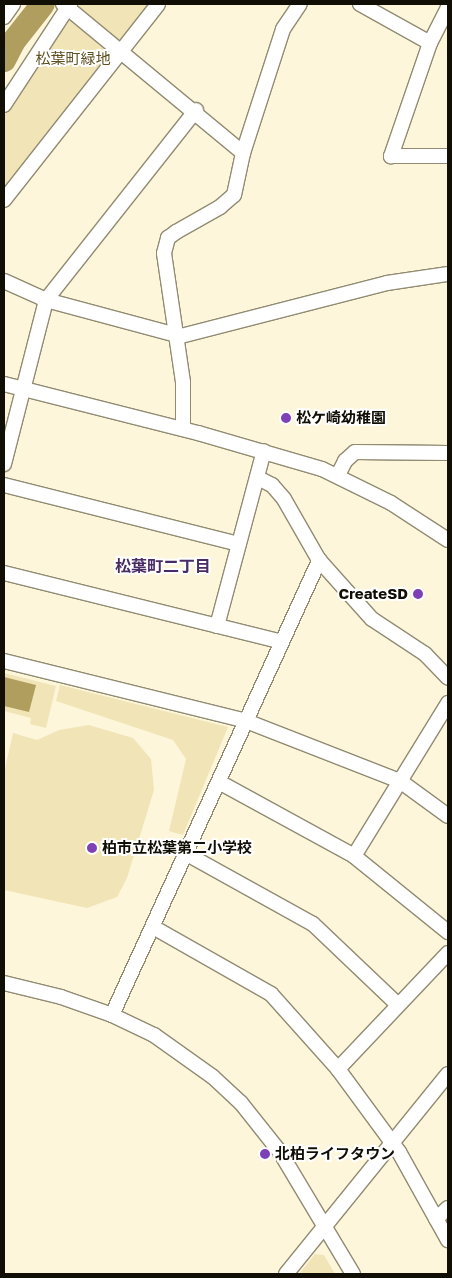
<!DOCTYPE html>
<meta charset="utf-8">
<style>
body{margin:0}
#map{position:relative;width:452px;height:1278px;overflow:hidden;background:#fdf6db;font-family:"Golos Text","Noto Sans JP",sans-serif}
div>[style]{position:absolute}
.green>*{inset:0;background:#f1e4b6}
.water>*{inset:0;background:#b09e5f}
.river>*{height:24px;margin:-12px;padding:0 12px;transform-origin:12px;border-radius:12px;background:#b09e5f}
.roads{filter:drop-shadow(1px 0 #918b72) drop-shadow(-1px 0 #918b72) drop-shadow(0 1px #918b72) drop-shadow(0 -1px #918b72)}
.minor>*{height:14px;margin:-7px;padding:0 7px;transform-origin:7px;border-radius:7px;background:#fff}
.dots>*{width:14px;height:14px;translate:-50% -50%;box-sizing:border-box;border:2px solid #fff;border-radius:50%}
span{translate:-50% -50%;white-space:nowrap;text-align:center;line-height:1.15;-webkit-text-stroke:4px #fff;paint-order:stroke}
.park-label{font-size:15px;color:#5e5121}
.poi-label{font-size:15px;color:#100e05;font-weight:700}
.left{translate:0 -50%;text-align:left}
.right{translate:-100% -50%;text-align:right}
.neighbourhood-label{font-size:16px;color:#492c66;font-weight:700}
.frame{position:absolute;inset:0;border:5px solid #100e05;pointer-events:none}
</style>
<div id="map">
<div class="green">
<i style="clip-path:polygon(79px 4px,151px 4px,123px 40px,117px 40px,80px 10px)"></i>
<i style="clip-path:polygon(72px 19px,110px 50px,111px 55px,4px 192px,4px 116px,27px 75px,66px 20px)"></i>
<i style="clip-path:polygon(4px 673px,56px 686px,46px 728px,30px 724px,31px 718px,4px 711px)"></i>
<i style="clip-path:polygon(60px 685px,228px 727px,183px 835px,169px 831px,186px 759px,173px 740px,56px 701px)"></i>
<i style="clip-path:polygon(89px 725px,133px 738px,151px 759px,154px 790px,127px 878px,117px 897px,87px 908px,4px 890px,4px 773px,13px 733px,37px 740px,59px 730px)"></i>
<i style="clip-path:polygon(315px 1254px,324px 1255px,335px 1274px,299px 1274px)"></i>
</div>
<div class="water">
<i style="clip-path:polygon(4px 677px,36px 685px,29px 712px,4px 706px)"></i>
</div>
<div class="river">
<i style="left:4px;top:60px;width:20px;rotate:-63deg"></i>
<i style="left:13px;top:42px;width:48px;rotate:-51.7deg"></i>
</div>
<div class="roads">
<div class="minor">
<i style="left:63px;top:4px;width:234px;rotate:39.6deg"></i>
<i style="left:243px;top:153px;width:130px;rotate:-72.1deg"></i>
<i style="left:283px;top:29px;width:30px;rotate:-56deg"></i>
<i style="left:360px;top:4px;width:80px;rotate:29.1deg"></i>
<i style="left:430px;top:43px;width:120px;rotate:109deg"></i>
<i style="left:391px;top:156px;width:57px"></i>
<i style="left:4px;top:17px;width:16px;rotate:-55deg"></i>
<i style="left:430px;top:43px;width:39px;rotate:-63deg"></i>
<i style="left:4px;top:105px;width:121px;rotate:-56.8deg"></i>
<i style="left:4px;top:200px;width:249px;rotate:-51.8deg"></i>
<i style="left:4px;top:281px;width:46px;rotate:24.3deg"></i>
<i style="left:46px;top:300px;width:136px;rotate:15deg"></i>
<i style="left:177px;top:337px;width:217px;rotate:-14.4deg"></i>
<i style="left:387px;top:283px;width:62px;rotate:-8.4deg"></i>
<i style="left:4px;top:384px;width:200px;rotate:14.2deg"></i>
<i style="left:198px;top:433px;width:129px;rotate:16.2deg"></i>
<i style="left:322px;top:469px;width:77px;rotate:26.2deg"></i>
<i style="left:391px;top:503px;width:68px;rotate:33deg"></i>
<i style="left:183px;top:429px;width:47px;rotate:-90deg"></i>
<i style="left:183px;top:382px;width:130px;rotate:-98.4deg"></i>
<i style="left:164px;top:253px;width:16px;rotate:-75deg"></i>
<i style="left:168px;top:238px;width:10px;rotate:-37deg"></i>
<i style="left:176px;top:232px;width:51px;rotate:-29.6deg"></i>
<i style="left:220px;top:207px;width:18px;rotate:-41deg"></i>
<i style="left:234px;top:195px;width:43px;rotate:-77.9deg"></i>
<i style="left:4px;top:464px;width:169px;rotate:-75.6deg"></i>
<i style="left:46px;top:300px;width:242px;rotate:-51.7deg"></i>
<i style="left:338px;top:475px;width:16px;rotate:-63deg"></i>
<i style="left:345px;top:461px;width:13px;rotate:-42deg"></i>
<i style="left:355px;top:452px;width:93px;rotate:0.6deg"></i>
<i style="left:258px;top:478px;width:16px;rotate:27deg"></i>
<i style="left:272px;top:485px;width:18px;rotate:49deg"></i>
<i style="left:284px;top:499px;width:70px;rotate:60.2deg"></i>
<i style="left:319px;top:560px;width:79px;rotate:48.1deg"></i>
<i style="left:372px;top:619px;width:64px;rotate:33.4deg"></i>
<i style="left:425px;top:654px;width:33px;rotate:46deg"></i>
<i style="left:4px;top:485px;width:242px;rotate:14.1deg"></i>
<i style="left:4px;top:573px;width:286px;rotate:13.9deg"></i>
<i style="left:217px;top:626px;width:181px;rotate:-75deg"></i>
<i style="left:4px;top:661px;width:249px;rotate:13.9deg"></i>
<i style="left:246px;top:721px;width:165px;rotate:21.3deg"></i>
<i style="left:400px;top:781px;width:59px;rotate:36.1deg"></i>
<i style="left:219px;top:782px;width:154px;rotate:28.7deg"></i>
<i style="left:354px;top:856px;width:121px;rotate:39deg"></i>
<i style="left:185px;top:853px;width:146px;rotate:29deg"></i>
<i style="left:313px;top:924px;width:117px;rotate:43.6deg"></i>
<i style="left:354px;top:856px;width:180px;rotate:-58.4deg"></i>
<i style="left:153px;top:927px;width:136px;rotate:29.6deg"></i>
<i style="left:271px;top:994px;width:101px;rotate:48.2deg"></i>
<i style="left:448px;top:953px;width:160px;rotate:133.5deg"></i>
<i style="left:338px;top:1069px;width:103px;rotate:53.7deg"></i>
<i style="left:399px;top:1152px;width:101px;rotate:60.9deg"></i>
<i style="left:4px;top:983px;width:59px;rotate:13.8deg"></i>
<i style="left:61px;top:997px;width:54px;rotate:19.4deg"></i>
<i style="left:112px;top:1015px;width:47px;rotate:25.5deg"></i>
<i style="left:154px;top:1035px;width:72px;rotate:35.4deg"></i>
<i style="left:213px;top:1077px;width:38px;rotate:43deg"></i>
<i style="left:241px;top:1103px;width:63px;rotate:51.5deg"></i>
<i style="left:280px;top:1152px;width:142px;rotate:59.1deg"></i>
<i style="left:112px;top:1015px;width:500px;rotate:-65.5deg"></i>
<i style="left:436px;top:1219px;width:16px;rotate:-43deg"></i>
<i style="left:286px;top:1274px;width:257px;rotate:-51deg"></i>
</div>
</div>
<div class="dots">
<i style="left:286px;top:418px;background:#7d40b6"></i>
<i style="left:418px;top:594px;background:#7d40b6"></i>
<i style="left:92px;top:848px;background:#7d40b6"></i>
<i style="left:265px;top:1154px;background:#7d40b6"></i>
</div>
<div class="park-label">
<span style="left:73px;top:59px">松葉町緑地</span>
</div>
<div class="poi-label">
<span class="left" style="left:296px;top:418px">松ケ崎幼稚園</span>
<span class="right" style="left:408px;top:594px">CreateSD</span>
<span class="left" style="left:102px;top:848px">柏市立松葉第二小学校</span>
<span class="left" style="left:275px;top:1154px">北柏ライフタウン</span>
</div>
<div class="neighbourhood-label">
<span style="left:163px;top:566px">松葉町二丁目</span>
</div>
<div class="frame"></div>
</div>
